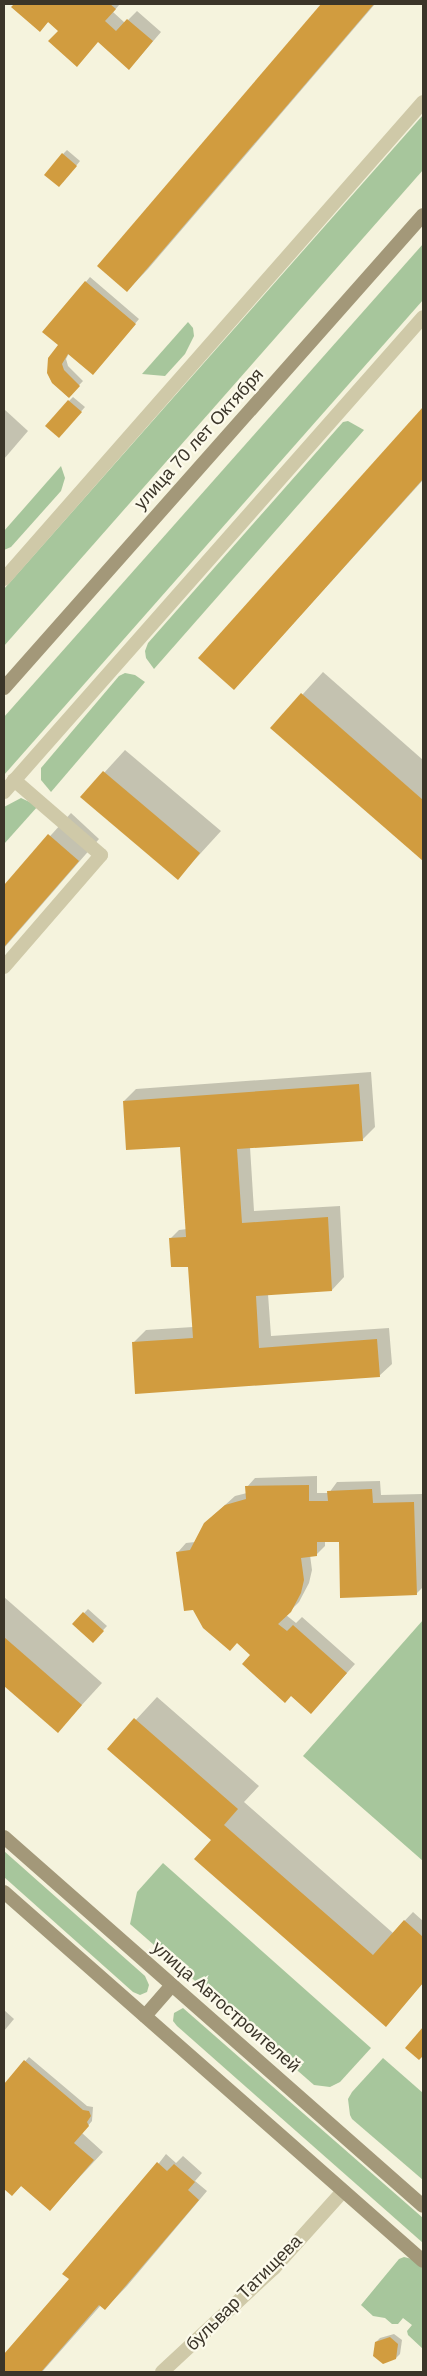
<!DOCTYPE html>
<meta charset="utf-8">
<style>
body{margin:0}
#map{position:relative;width:427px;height:2376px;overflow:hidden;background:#f5f3dd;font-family:Arial,sans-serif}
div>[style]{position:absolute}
.green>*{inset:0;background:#a7c69c}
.shadow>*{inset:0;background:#0003}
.building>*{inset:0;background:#d19c3f}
.minor>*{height:14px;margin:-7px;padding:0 7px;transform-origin:7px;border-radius:7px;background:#cfc9a8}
.secondary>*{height:14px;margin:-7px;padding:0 7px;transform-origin:7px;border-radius:7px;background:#a39879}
span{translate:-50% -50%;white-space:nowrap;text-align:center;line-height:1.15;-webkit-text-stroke:4.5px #fcfaeb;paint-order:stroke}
.street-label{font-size:18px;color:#3b3529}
.frame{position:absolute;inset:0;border:5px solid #3b3529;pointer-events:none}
</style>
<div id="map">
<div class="green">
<i style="clip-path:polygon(423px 115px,423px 170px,4px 646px,4px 589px)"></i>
<i style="clip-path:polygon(423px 244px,423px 300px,4px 775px,4px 717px)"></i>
<i style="clip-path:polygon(188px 322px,193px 328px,194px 336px,185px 354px,165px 376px,142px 374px)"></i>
<i style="clip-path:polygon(348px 421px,364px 430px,154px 669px,146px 658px,145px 651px,148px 643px,343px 422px)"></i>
<i style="clip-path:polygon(61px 466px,65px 478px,61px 491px,11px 547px,4px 550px,4px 531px)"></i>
<i style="clip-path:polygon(125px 673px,135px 675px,145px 682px,51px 792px,41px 780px,41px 768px,119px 676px)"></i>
<i style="clip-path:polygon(21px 798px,38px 806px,4px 844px,4px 807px)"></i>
<i style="clip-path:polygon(423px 1620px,423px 1861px,303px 1756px)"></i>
<i style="clip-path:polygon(4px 1851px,145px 1976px,149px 1985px,147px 1992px,140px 1995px,133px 1992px,4px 1877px)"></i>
<i style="clip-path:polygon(163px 1863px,371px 2048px,340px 2082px,330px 2087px,314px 2085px,130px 1924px,137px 1892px)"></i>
<i style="clip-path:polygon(183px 2008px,423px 2218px,423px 2243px,177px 2026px,173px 2021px,174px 2013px)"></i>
<i style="clip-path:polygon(383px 2058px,423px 2093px,423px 2180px,352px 2119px,350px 2115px,348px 2099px,352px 2092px)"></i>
<i style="clip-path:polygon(404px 2257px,412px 2259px,423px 2268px,423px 2349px,408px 2335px,407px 2331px,412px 2325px,403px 2318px,398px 2324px,392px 2324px,385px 2318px,373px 2316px,361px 2305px,399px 2259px)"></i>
</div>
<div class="shadow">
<i style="clip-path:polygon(16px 4px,120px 4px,113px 12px,125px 23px,137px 11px,161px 32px,137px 60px,98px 41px,59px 31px,49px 21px,40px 31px,13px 7px)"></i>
<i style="clip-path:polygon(323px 4px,375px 4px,148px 269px,127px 291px,98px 266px)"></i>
<i style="clip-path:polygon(67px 150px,80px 161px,63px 182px,63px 154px)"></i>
<i style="clip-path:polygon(90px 277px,139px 319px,97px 369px,69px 353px,66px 359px,68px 366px,83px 381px,68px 397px,53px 382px,60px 345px,44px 332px)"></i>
<i style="clip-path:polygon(73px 397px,85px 407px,63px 432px,69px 401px)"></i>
<i style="clip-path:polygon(4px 409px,28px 431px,4px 459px)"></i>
<i style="clip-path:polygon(423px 409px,423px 480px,234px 689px,200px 658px)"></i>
<i style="clip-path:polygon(323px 672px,423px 760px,423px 860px,272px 728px)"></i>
<i style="clip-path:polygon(125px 750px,221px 831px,178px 878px,82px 797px)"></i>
<i style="clip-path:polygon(71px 813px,99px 839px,4px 948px,4px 887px)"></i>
<i style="clip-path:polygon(371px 1072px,375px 1127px,363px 1139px,250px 1147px,254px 1211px,340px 1206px,344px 1277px,332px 1290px,268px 1294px,271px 1336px,389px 1328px,392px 1364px,379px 1376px,133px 1343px,146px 1330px,193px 1327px,189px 1265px,171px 1238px,179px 1230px,187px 1229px,181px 1145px,124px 1101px,136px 1089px)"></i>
<i style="clip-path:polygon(317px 1476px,317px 1493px,329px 1493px,337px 1482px,380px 1481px,381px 1495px,422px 1494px,423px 1533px,423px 1587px,416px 1594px,340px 1540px,325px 1541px,325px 1546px,317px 1554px,310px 1555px,312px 1570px,309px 1583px,299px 1602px,286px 1615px,296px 1623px,302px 1617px,355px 1664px,320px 1703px,252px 1655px,178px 1552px,186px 1543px,195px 1542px,214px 1515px,235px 1496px,247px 1493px,247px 1487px,255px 1478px)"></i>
<i style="clip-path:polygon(4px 1597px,102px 1683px,58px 1731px,4px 1684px)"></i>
<i style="clip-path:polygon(88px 1609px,107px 1626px,93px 1641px,74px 1624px)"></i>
<i style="clip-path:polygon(157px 1697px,259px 1786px,244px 1802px,393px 1933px,413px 1912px,423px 1921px,423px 1983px,394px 2016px,213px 1840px,109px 1749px)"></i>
<i style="clip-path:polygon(4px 2010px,14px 2019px,4px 2031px)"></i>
<i style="clip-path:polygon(29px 2057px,87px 2106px,93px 2107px,92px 2121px,82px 2133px,103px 2152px,50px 2209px,22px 2185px,12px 2195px,4px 2187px,4px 2085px)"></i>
<i style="clip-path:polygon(166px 2154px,176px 2163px,183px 2156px,202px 2173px,195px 2181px,207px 2191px,127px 2286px,105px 2309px,101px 2305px,42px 2372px,4px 2372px,4px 2356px,70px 2279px)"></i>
<i style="clip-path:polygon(394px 2334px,402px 2340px,400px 2354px,396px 2358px,376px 2342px,380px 2338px)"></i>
</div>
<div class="building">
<i style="clip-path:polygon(14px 4px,110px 4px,116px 9px,105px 21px,116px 31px,127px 19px,153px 41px,129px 70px,98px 42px,77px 67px,48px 41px,58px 31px,48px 22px,40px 32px,11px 7px)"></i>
<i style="clip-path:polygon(321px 4px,374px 4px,127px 292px,97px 266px)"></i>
<i style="clip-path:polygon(62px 153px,77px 166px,59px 187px,44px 175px)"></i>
<i style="clip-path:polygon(85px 281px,136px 324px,93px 375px,68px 354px,62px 364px,64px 370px,80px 386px,69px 398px,52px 383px,47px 373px,48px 358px,58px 345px,42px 332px)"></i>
<i style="clip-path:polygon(68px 400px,82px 412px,59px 438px,45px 426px)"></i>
<i style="clip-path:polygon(423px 407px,423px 479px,234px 690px,198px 658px)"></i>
<i style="clip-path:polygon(301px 693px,423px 800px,423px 861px,270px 728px)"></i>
<i style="clip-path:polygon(103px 771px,200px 853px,178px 880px,80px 797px)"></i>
<i style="clip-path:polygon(48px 834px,79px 861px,4px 947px,4px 885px)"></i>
<i style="clip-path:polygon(359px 1084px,363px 1141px,237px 1149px,242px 1223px,328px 1217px,332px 1291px,256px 1296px,259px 1348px,377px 1339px,380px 1377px,135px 1394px,132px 1342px,193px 1338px,188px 1267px,171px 1267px,169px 1238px,186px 1237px,180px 1147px,126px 1150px,123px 1101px)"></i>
<i style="clip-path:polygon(309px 1485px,309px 1501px,328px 1501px,327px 1491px,372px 1489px,373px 1503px,414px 1502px,417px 1595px,340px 1598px,339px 1542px,317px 1542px,317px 1556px,301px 1558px,304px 1580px,301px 1593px,291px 1612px,278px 1624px,287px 1631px,293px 1625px,347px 1673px,311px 1714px,291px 1696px,285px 1703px,242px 1664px,250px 1655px,237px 1643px,230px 1651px,203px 1628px,193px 1610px,184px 1611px,176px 1552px,190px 1550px,204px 1523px,225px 1505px,246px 1499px,245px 1486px)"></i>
<i style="clip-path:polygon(83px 1612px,104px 1631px,93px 1643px,72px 1624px)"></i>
<i style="clip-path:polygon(4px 1637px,82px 1705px,58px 1733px,4px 1686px)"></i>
<i style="clip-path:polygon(134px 1718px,238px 1809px,224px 1825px,373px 1955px,404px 1920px,423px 1937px,423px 1983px,386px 2027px,194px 1859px,211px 1840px,107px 1749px)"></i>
<i style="clip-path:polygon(423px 2027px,423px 2056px,419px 2060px,405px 2048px)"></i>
<i style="clip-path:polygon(24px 2060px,83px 2110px,89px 2111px,91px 2116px,87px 2122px,89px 2126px,74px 2143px,94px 2160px,50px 2211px,21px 2186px,12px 2196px,4px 2189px,4px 2084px)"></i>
<i style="clip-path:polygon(157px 2162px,167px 2171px,174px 2164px,195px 2182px,188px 2190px,199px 2200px,105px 2310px,99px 2305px,41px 2372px,4px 2372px,4px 2354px,69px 2279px,62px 2274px)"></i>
<i style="clip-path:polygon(390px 2337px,398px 2344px,396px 2359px,383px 2364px,373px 2356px,375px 2342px)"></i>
</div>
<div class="minor">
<i style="left:4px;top:579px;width:635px;rotate:-48.7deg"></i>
<i style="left:4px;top:792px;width:633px;rotate:-48.58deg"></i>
<i style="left:4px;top:967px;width:148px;rotate:-49.1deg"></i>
<i style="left:101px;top:855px;width:115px;rotate:-139.2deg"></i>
<i style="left:162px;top:2372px;width:153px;rotate:-42.9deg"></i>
<i style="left:274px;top:2268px;width:103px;rotate:-48.1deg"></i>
</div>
<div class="secondary">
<i style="left:4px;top:688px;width:632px;rotate:-48.46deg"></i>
<i style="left:4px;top:1837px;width:558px;rotate:41.37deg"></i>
<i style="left:4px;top:1892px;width:558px;rotate:41.37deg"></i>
<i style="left:145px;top:2016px;width:41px;rotate:-48.9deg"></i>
</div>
<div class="street-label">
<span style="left:199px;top:439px;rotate:-48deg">улица 70 лет Октября</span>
<span style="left:226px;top:2007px;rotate:41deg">улица Автостроителей</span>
<span style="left:244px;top:2293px;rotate:-45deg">бульвар Татищева</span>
</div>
<div class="frame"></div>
</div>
